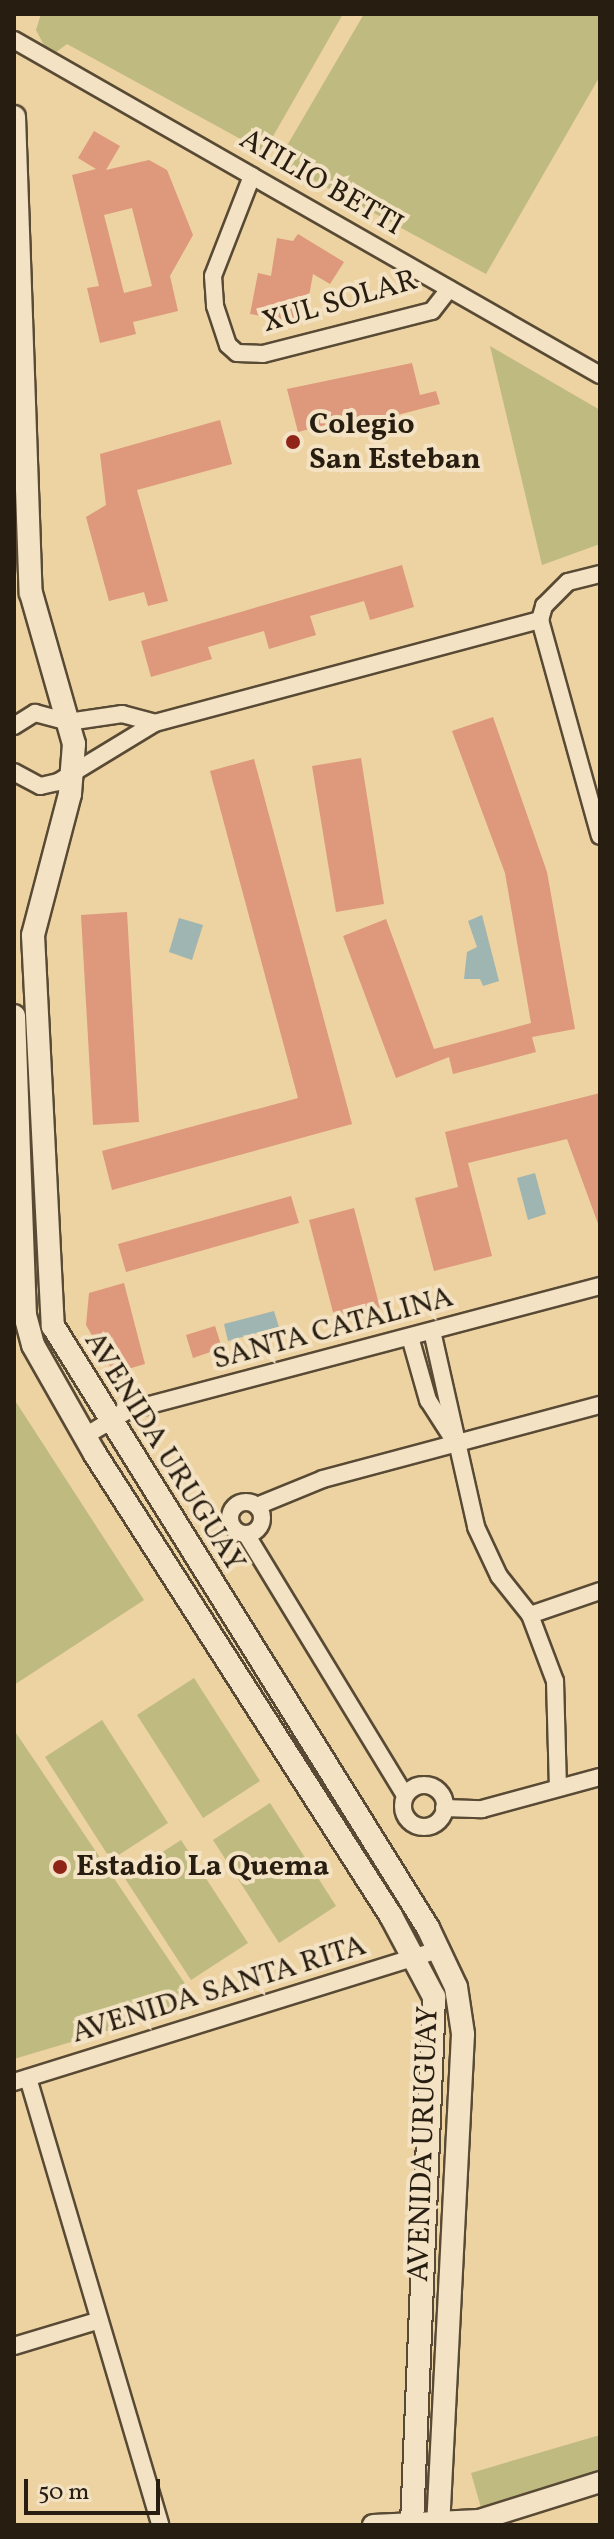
<!DOCTYPE html>
<style>
body{margin:0}
#map{position:relative;width:614px;height:2539px;overflow:hidden;background:#edd2a2;font-family:Vollkorn,serif}
div>[style]{position:absolute}
.green>*{inset:0;background:#bfba80}
.water>*{inset:0;background:#9eb5b1}
.building>*{inset:0;background:#de987c}
.roads{filter:drop-shadow(2px 0 #584a34) drop-shadow(-2px 0 #584a34) drop-shadow(0 2px #584a34) drop-shadow(0 -2px #584a34)}
.minor>*{height:16px;margin:-8px;padding:0 8px;transform-origin:8px;border-radius:8px;background:#f3e2c3}
.minor>.ring{margin:-8px;padding:0;box-sizing:content-box;background:none;border:16px solid #f3e2c3;border-radius:50%}
.tertiary>*{height:20px;margin:-10px;padding:0 10px;transform-origin:10px;border-radius:10px;background:#f3e2c3}
.secondary>*{height:22px;margin:-11px;padding:0 11px;transform-origin:11px;border-radius:11px;background:#f3e2c3}
.dots>*{width:22px;height:22px;translate:-50% -50%;box-sizing:border-box;border:4px solid #f3e2c3;border-radius:50%}
span{translate:-50% -50%;white-space:nowrap;text-align:center;line-height:1.15;-webkit-text-stroke:8px #f3e2c3;paint-order:stroke}
.street-label{font-size:30px;color:#271d10}
.poi-label{font-size:30px;color:#271d10;font-weight:700}
.left{translate:0 -50%;text-align:left}
.frame{position:absolute;inset:0;border:16px solid #271d10;pointer-events:none}
.scale{position:absolute;left:24px;top:2479px;width:136px;height:36px;box-sizing:border-box;border:4px solid #271d10;border-top:0;padding-left:10px;font-size:24px;line-height:28px;white-space:nowrap;color:#271d10;-webkit-text-stroke:6px #f3e2c3;paint-order:stroke}
</style>
<div id="map">
<div class="green">
<i style="clip-path:polygon(41px 14px,343px 14px,264px 152px,67px 44px,55px 53px,47px 51px,36px 30px)"></i>
<i style="clip-path:polygon(364px 14px,600px 14px,600px 76px,486px 274px,278px 161px)"></i>
<i style="clip-path:polygon(490px 346px,600px 410px,600px 544px,542px 565px)"></i>
<i style="clip-path:polygon(14px 1399px,144px 1600px,14px 1685px)"></i>
<i style="clip-path:polygon(194px 1678px,260px 1781px,203px 1818px,137px 1715px)"></i>
<i style="clip-path:polygon(102px 1720px,168px 1823px,111px 1860px,45px 1757px)"></i>
<i style="clip-path:polygon(14px 1730px,198px 2003px,198px 2004px,14px 2059px)"></i>
<i style="clip-path:polygon(270px 1803px,336px 1906px,279px 1943px,213px 1840px)"></i>
<i style="clip-path:polygon(181px 1840px,248px 1943px,191px 1980px,124px 1877px)"></i>
<i style="clip-path:polygon(600px 2435px,600px 2477px,482px 2511px,471px 2473px)"></i>
</div>
<div class="water">
<i style="clip-path:polygon(482px 915px,499px 981px,483px 986px,480px 979px,464px 979px,467px 952px,477px 947px,468px 921px)"></i>
<i style="clip-path:polygon(179px 918px,203px 925px,192px 960px,169px 952px)"></i>
<i style="clip-path:polygon(535px 1173px,546px 1214px,528px 1220px,517px 1178px)"></i>
<i style="clip-path:polygon(274px 1311px,279px 1327px,228px 1341px,224px 1324px)"></i>
</div>
<div class="building">
<i style="clip-path:polygon(evenodd,94px 131px,120px 146px,106px 170px,149px 160px,167px 170px,193px 235px,170px 276px,178px 311px,133px 322px,136px 334px,100px 343px,87px 288px,99px 286px,72px 175px,96px 169px,78px 158px,94px 131px,132px 208px,152px 286px,124px 293px,104px 215px,132px 208px)"></i>
<i style="clip-path:polygon(298px 234px,344px 262px,330px 284px,313px 274px,304px 324px,250px 314px,258px 273px,271px 276px,277px 238px,293px 241px)"></i>
<i style="clip-path:polygon(412px 363px,420px 395px,436px 391px,440px 404px,339px 430px,337px 422px,298px 432px,287px 389px)"></i>
<i style="clip-path:polygon(220px 420px,232px 464px,137px 490px,168px 601px,148px 606px,144px 592px,109px 601px,86px 517px,106px 505px,100px 454px)"></i>
<i style="clip-path:polygon(402px 565px,414px 607px,370px 620px,364px 601px,310px 616px,316px 635px,269px 649px,264px 631px,208px 647px,212px 659px,151px 677px,141px 641px)"></i>
<i style="clip-path:polygon(493px 717px,547px 872px,575px 1029px,532px 1037px,536px 1052px,453px 1074px,449px 1057px,396px 1078px,343px 936px,386px 919px,434px 1049px,531px 1023px,505px 873px,452px 731px)"></i>
<i style="clip-path:polygon(361px 758px,384px 904px,336px 912px,312px 766px)"></i>
<i style="clip-path:polygon(254px 759px,352px 1124px,112px 1190px,102px 1151px,298px 1098px,210px 771px)"></i>
<i style="clip-path:polygon(127px 912px,139px 1122px,93px 1125px,81px 915px)"></i>
<i style="clip-path:polygon(600px 1093px,600px 1229px,567px 1139px,468px 1163px,492px 1256px,434px 1271px,415px 1198px,458px 1187px,445px 1132px)"></i>
<i style="clip-path:polygon(291px 1196px,299px 1223px,126px 1272px,118px 1244px)"></i>
<i style="clip-path:polygon(354px 1208px,380px 1308px,335px 1320px,309px 1220px)"></i>
<i style="clip-path:polygon(124px 1283px,145px 1364px,114px 1373px,86px 1325px,89px 1293px)"></i>
<i style="clip-path:polygon(215px 1326px,222px 1348px,193px 1358px,186px 1335px)"></i>
</div>
<div class="roads">
<div class="minor">
<i style="left:14px;top:40px;width:675px;rotate:29.76deg"></i>
<i style="left:252px;top:176px;width:107px;rotate:111.3deg"></i>
<i style="left:213px;top:276px;width:30px;rotate:86deg"></i>
<i style="left:215px;top:306px;width:41px;rotate:71.6deg"></i>
<i style="left:228px;top:345px;width:12px;rotate:42deg"></i>
<i style="left:237px;top:353px;width:26px;rotate:2deg"></i>
<i style="left:263px;top:354px;width:174px;rotate:-14.3deg"></i>
<i style="left:432px;top:311px;width:28px;rotate:-52deg"></i>
<i style="left:540px;top:620px;width:224px;rotate:74.5deg"></i>
<i style="left:540px;top:620px;width:15px;rotate:-74deg"></i>
<i style="left:544px;top:606px;width:34px;rotate:-45deg"></i>
<i style="left:568px;top:582px;width:33px;rotate:-14deg"></i>
<i style="left:155px;top:723px;width:399px;rotate:-15deg"></i>
<i style="left:14px;top:726px;width:25px;rotate:-32deg"></i>
<i style="left:35px;top:713px;width:34px;rotate:15deg"></i>
<i style="left:68px;top:722px;width:55px;rotate:-8.4deg"></i>
<i style="left:122px;top:714px;width:34px;rotate:15deg"></i>
<i style="left:155px;top:723px;width:114px;rotate:148.7deg"></i>
<i style="left:58px;top:782px;width:18px;rotate:167deg"></i>
<i style="left:40px;top:786px;width:30px;rotate:-152deg"></i>
<i style="left:432px;top:1331px;width:201px;rotate:77.3deg"></i>
<i style="left:476px;top:1527px;width:54px;rotate:64.9deg"></i>
<i style="left:499px;top:1576px;width:50px;rotate:51.5deg"></i>
<i style="left:530px;top:1615px;width:71px;rotate:69.3deg"></i>
<i style="left:555px;top:1681px;width:107px;rotate:88.4deg"></i>
<i style="left:410px;top:1337px;width:66px;rotate:74.1deg"></i>
<i style="left:428px;top:1400px;width:46px;rotate:57.3deg"></i>
<i style="left:85px;top:1436px;width:49px;rotate:-30.8deg"></i>
<i style="left:127px;top:1411px;width:489px;rotate:-14.8deg"></i>
<i class="ring" style="left:230px;top:1502px;width:16px;height:16px"></i>
<i style="left:257px;top:1506px;width:71px;rotate:-22.2deg"></i>
<i style="left:323px;top:1479px;width:287px;rotate:-15deg"></i>
<i style="left:246px;top:1534px;width:306px;rotate:58.7deg"></i>
<i style="left:530px;top:1615px;width:74px;rotate:-18.9deg"></i>
<i class="ring" style="left:403px;top:1785px;width:26px;height:26px"></i>
<i style="left:444px;top:1808px;width:38px;rotate:2deg"></i>
<i style="left:482px;top:1809px;width:122px;rotate:-15.2deg"></i>
<i style="left:28px;top:2078px;width:466px;rotate:73.5deg"></i>
<i style="left:14px;top:2082px;width:446px;rotate:-17.3deg"></i>
<i style="left:14px;top:2346px;width:87px;rotate:-16.8deg"></i>
</div>
<div class="tertiary">
<i style="left:373px;top:2525px;width:106px;rotate:-2.7deg"></i>
<i style="left:479px;top:2520px;width:127px;rotate:-17.4deg"></i>
</div>
<div class="secondary">
<i style="left:14px;top:117px;width:476px;rotate:88deg"></i>
<i style="left:31px;top:593px;width:157px;rotate:74.1deg"></i>
<i style="left:74px;top:744px;width:50px;rotate:94.6deg"></i>
<i style="left:70px;top:794px;width:146px;rotate:104.7deg"></i>
<i style="left:33px;top:935px;width:392px;rotate:87.1deg"></i>
<i style="left:53px;top:1326px;width:709px;rotate:58.08deg"></i>
<i style="left:428px;top:1928px;width:65px;rotate:64.6deg"></i>
<i style="left:456px;top:1987px;width:48px;rotate:81.5deg"></i>
<i style="left:463px;top:2034px;width:492px;rotate:92.9deg"></i>
<i style="left:14px;top:1016px;width:299px;rotate:87.9deg"></i>
<i style="left:25px;top:1315px;width:31px;rotate:75deg"></i>
<i style="left:33px;top:1345px;width:125px;rotate:60.4deg"></i>
<i style="left:95px;top:1454px;width:549px;rotate:57.35deg"></i>
<i style="left:391px;top:1916px;width:92px;rotate:62deg"></i>
<i style="left:434px;top:1997px;width:528px;rotate:92.39deg"></i>
</div>
</div>
<div class="dots">
<i style="left:293px;top:442px;background:#8f2418"></i>
<i style="left:60px;top:1867px;background:#8f2418"></i>
</div>
<div class="street-label">
<span style="left:321px;top:183px;rotate:30deg">ATILIO BETTI</span>
<span style="left:340px;top:302px;rotate:-16deg">XUL SOLAR</span>
<span style="left:333px;top:1329px;rotate:-15deg">SANTA CATALINA</span>
<span style="left:164px;top:1452px;rotate:58deg">AVENIDA URUGUAY</span>
<span style="left:219px;top:1990px;rotate:-17deg">AVENIDA SANTA RITA</span>
<span style="left:424px;top:2144px;rotate:-88deg">AVENIDA URUGUAY</span>
</div>
<div class="poi-label">
<span class="left" style="left:309px;top:442px">Colegio<br>San Esteban</span>
<span class="left" style="left:76px;top:1867px">Estadio La Quema</span>
</div>
<div class="frame"></div>
<div class="scale">50 m</div>
</div>
